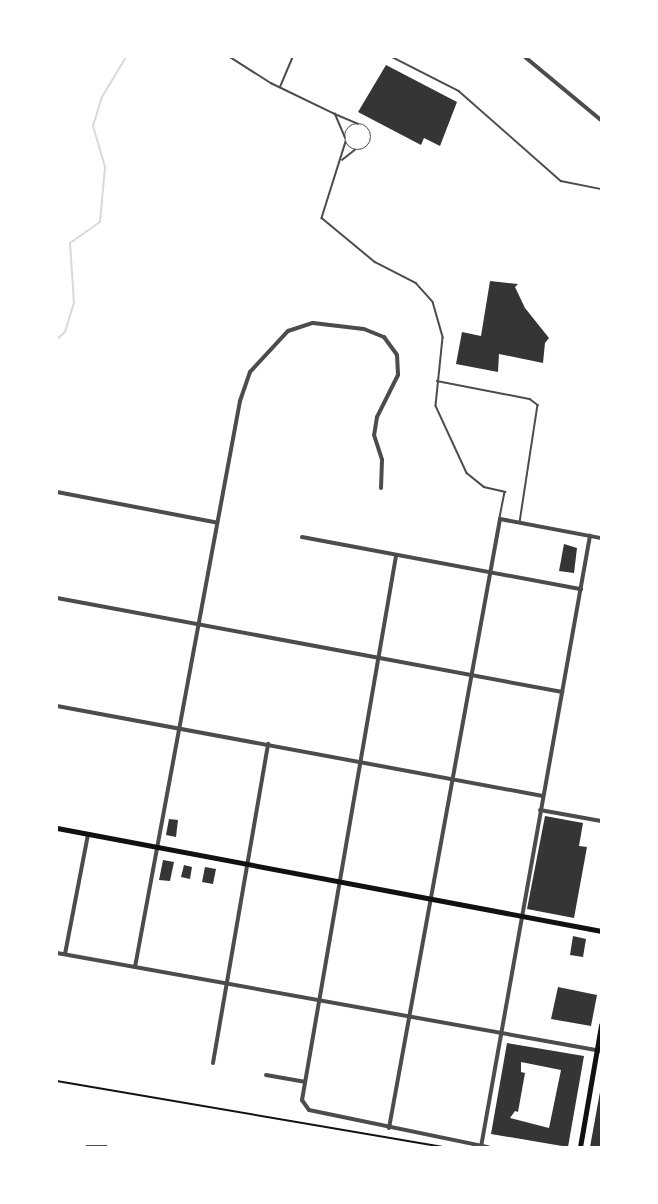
<!DOCTYPE html>
<style>
body{margin:0}
#map{position:relative;width:658px;height:1204px;overflow:hidden;background:#fff;font-family:"DM Sans",sans-serif}
div>[style]{position:absolute}
.stream>*{height:2px;margin:-1px;padding:0 1px;transform-origin:1px;border-radius:1px;background:#d9d9d9}
.building>*{inset:0;background:#353535}
.path>*{height:1.5px;margin:-0.75px;padding:0 0.75px;transform-origin:0.75px;border-radius:0.75px;background:#111}
.service>*{height:1.5px;margin:-0.75px;padding:0 0.75px;transform-origin:0.75px;border-radius:0.75px;background:#4c4c4c}
.service>.ring{margin:-0.75px;padding:0;box-sizing:content-box;background:none;border:1.5px solid #4c4c4c;border-radius:50%}
.minor>*{height:4px;margin:-2px;padding:0 2px;transform-origin:2px;border-radius:2px;background:#4c4c4c}
.secondary>*{height:5px;margin:-2.5px;padding:0 2.5px;transform-origin:2.5px;border-radius:2.5px;background:#111}
span{translate:-50% -50%;white-space:nowrap;text-align:center;line-height:1.15;-webkit-text-stroke:6px #fff;paint-order:stroke}
.frame{position:absolute;inset:0;border:58px solid #fff;pointer-events:none}
</style>
<div id="map">
<div class="stream">
<i style="left:57px;top:339px;width:11px;rotate:-41deg"></i>
<i style="left:65px;top:332px;width:30px;rotate:-73deg"></i>
<i style="left:74px;top:303px;width:60px;rotate:-93.8deg"></i>
<i style="left:70px;top:243px;width:37px;rotate:-35deg"></i>
<i style="left:100px;top:222px;width:55px;rotate:-84.8deg"></i>
<i style="left:105px;top:167px;width:43px;rotate:-106.3deg"></i>
<i style="left:93px;top:126px;width:30px;rotate:-73deg"></i>
<i style="left:102px;top:97px;width:47px;rotate:-59deg"></i>
</div>
<div class="building">
<i style="clip-path:polygon(386px 65px,457px 102px,440px 146px,424px 138px,421px 145px,358px 112px)"></i>
<i style="clip-path:polygon(490px 281px,518px 284px,515px 287px,525px 308px,549px 338px,545px 343px,543px 363px,499px 354px,498px 372px,456px 364px,462px 332px,481px 336px)"></i>
<i style="clip-path:polygon(564px 544px,577px 548px,574px 573px,559px 571px)"></i>
<i style="clip-path:polygon(545px 816px,583px 823px,579px 846px,587px 847px,574px 918px,527px 909px)"></i>
<i style="clip-path:polygon(169px 819px,178px 820px,176px 837px,166px 835px)"></i>
<i style="clip-path:polygon(163px 860px,174px 862px,170px 881px,159px 880px)"></i>
<i style="clip-path:polygon(184px 865px,192px 867px,190px 879px,181px 877px)"></i>
<i style="clip-path:polygon(205px 867px,216px 869px,213px 884px,202px 882px)"></i>
<i style="clip-path:polygon(573px 936px,586px 939px,583px 957px,570px 955px)"></i>
<i style="clip-path:polygon(558px 987px,597px 995px,591px 1026px,551px 1019px)"></i>
<i style="clip-path:polygon(evenodd,507px 1043px,584px 1056px,568px 1147px,491px 1134px,507px 1043px,521px 1062px,561px 1070px,549px 1128px,510px 1118px,515px 1111px,518px 1112px,525px 1073px,521px 1072px,521px 1062px)"></i>
<i style="clip-path:polygon(600px 1092px,601px 1147px,590px 1147px)"></i>
</div>
<div class="path">
<i style="left:57px;top:1081px;width:393px;rotate:9.7deg"></i>
</div>
<div class="service">
<i style="left:230px;top:57px;width:49px;rotate:32.4deg"></i>
<i style="left:271px;top:83px;width:71px;rotate:25.8deg"></i>
<i style="left:392px;top:57px;width:75px;rotate:26.9deg"></i>
<i style="left:459px;top:91px;width:136px;rotate:41.4deg"></i>
<i style="left:561px;top:181px;width:41px;rotate:11.3deg"></i>
<i style="left:280px;top:87px;width:33px;rotate:-67deg"></i>
<i class="ring" style="left:345px;top:124px;width:24.5px;height:24.5px"></i>
<i style="left:345px;top:138px;width:26px;rotate:-113deg"></i>
<i style="left:335px;top:114px;width:25px;rotate:23deg"></i>
<i style="left:346px;top:142px;width:80px;rotate:107.5deg"></i>
<i style="left:322px;top:218px;width:69px;rotate:39.7deg"></i>
<i style="left:375px;top:262px;width:46px;rotate:27.1deg"></i>
<i style="left:416px;top:283px;width:25px;rotate:48deg"></i>
<i style="left:433px;top:302px;width:37px;rotate:74deg"></i>
<i style="left:443px;top:338px;width:68px;rotate:95.9deg"></i>
<i style="left:436px;top:406px;width:74px;rotate:65.2deg"></i>
<i style="left:467px;top:473px;width:22px;rotate:39deg"></i>
<i style="left:484px;top:487px;width:22px;rotate:13deg"></i>
<i style="left:505px;top:492px;width:26px;rotate:101deg"></i>
<i style="left:342px;top:160px;width:16px;rotate:-38deg"></i>
<i style="left:437px;top:381px;width:95px;rotate:11deg"></i>
<i style="left:530px;top:399px;width:10px;rotate:37deg"></i>
<i style="left:538px;top:405px;width:118px;rotate:98.7deg"></i>
</div>
<div class="minor">
<i style="left:525px;top:57px;width:99px;rotate:39.7deg"></i>
<i style="left:57px;top:492px;width:161px;rotate:10.8deg"></i>
<i style="left:302px;top:537px;width:284px;rotate:10.6deg"></i>
<i style="left:396px;top:556px;width:552px;rotate:99.8deg"></i>
<i style="left:302px;top:1100px;width:12px;rotate:55deg"></i>
<i style="left:309px;top:1110px;width:183px;rotate:11.7deg"></i>
<i style="left:57px;top:598px;width:514px;rotate:10.54deg"></i>
<i style="left:57px;top:706px;width:494px;rotate:10.5deg"></i>
<i style="left:540px;top:810px;width:62px;rotate:10.2deg"></i>
<i style="left:57px;top:953px;width:553px;rotate:10.21deg"></i>
<i style="left:65px;top:954px;width:122px;rotate:-79.1deg"></i>
<i style="left:135px;top:967px;width:576px;rotate:-79.49deg"></i>
<i style="left:240px;top:401px;width:31px;rotate:-71deg"></i>
<i style="left:250px;top:372px;width:56px;rotate:-47.2deg"></i>
<i style="left:288px;top:331px;width:26px;rotate:-18deg"></i>
<i style="left:313px;top:323px;width:51px;rotate:6.7deg"></i>
<i style="left:364px;top:329px;width:22px;rotate:22deg"></i>
<i style="left:384px;top:337px;width:22px;rotate:54deg"></i>
<i style="left:397px;top:355px;width:20px;rotate:87deg"></i>
<i style="left:398px;top:375px;width:47px;rotate:116.6deg"></i>
<i style="left:377px;top:417px;width:18px;rotate:99deg"></i>
<i style="left:374px;top:435px;width:26px;rotate:72deg"></i>
<i style="left:382px;top:460px;width:28px;rotate:92deg"></i>
<i style="left:213px;top:1063px;width:324px;rotate:-80.2deg"></i>
<i style="left:266px;top:1075px;width:39px;rotate:10deg"></i>
<i style="left:389px;top:1128px;width:619px;rotate:-79.67deg"></i>
<i style="left:500px;top:519px;width:103px;rotate:10.7deg"></i>
<i style="left:87px;top:1147px;width:19px"></i>
<i style="left:481px;top:1147px;width:621px;rotate:-79.89deg"></i>
</div>
<div class="secondary">
<i style="left:57px;top:828px;width:554px;rotate:10.72deg"></i>
<i style="left:580px;top:1147px;width:124px;rotate:-80.2deg"></i>
</div>
<div class="frame"></div>
</div>
